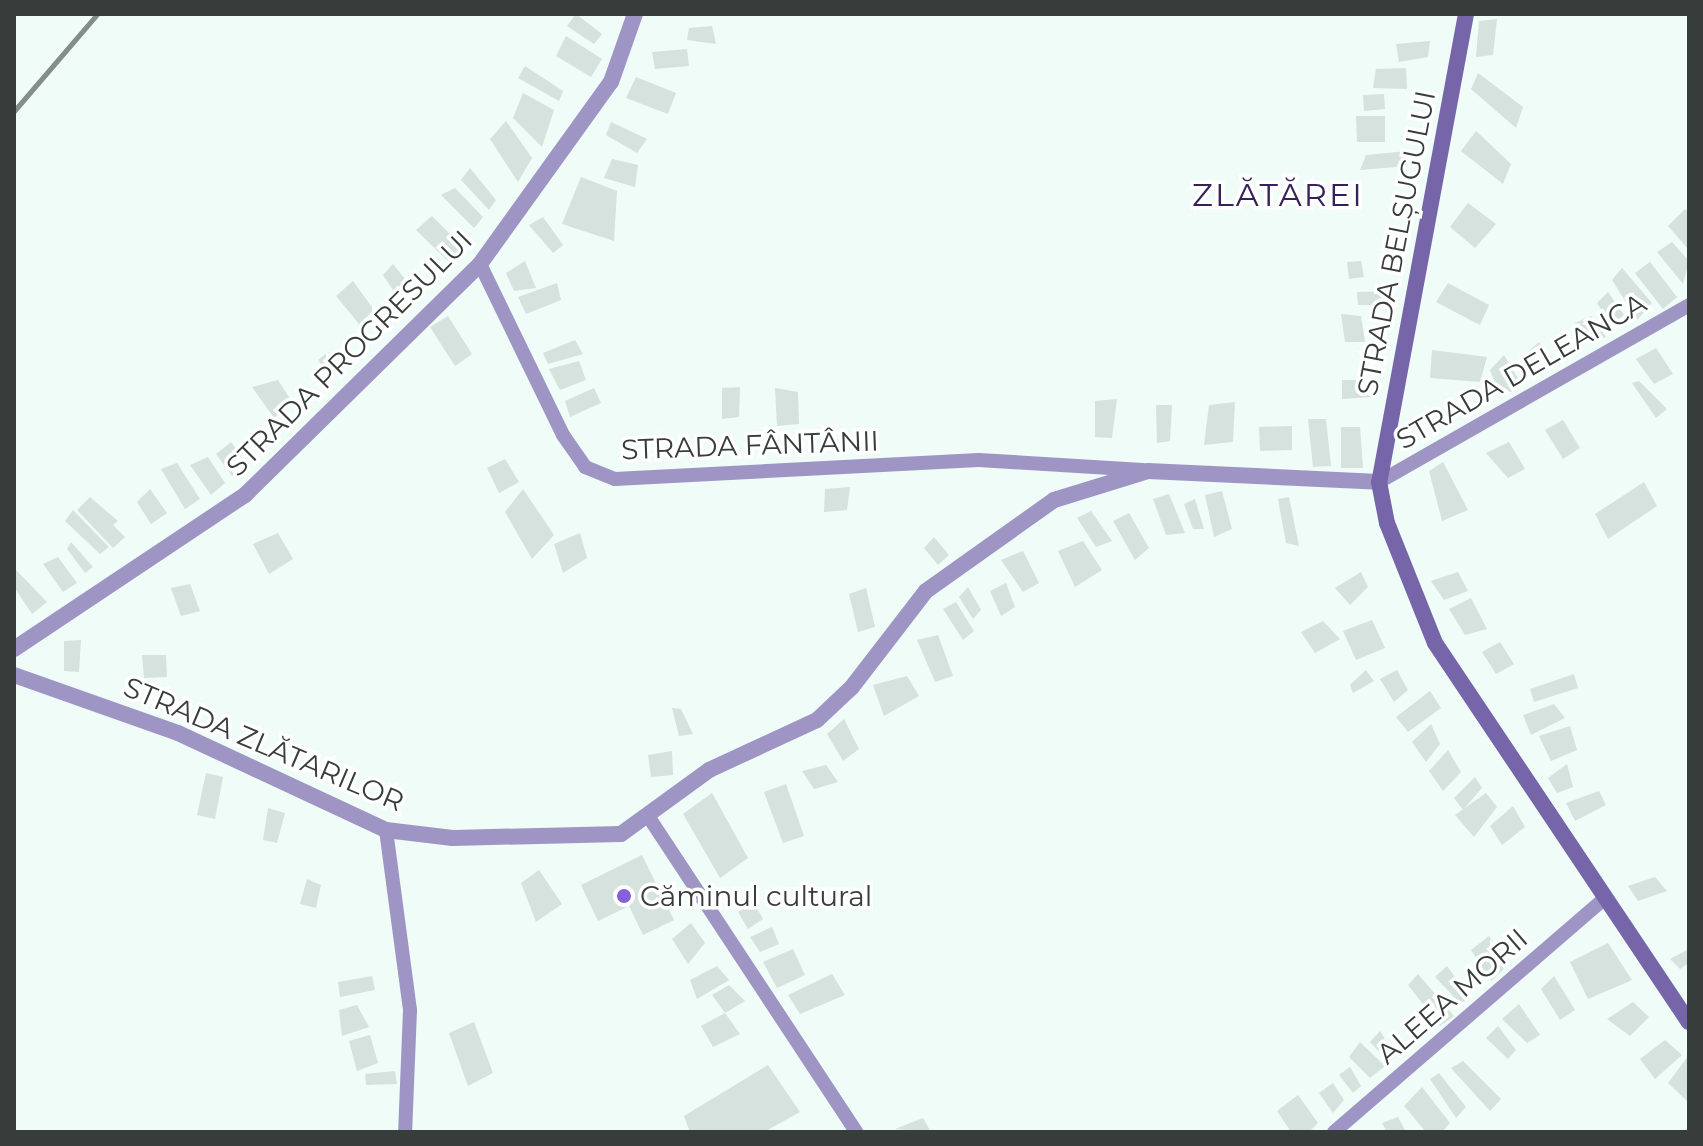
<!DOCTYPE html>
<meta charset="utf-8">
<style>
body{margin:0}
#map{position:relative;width:1703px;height:1146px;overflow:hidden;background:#effcf7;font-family:Montserrat,sans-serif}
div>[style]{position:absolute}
.building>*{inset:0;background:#d5e2dd}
.minor>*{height:14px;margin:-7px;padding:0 7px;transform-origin:7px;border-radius:7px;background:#9f95c4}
.tertiary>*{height:16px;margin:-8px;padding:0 8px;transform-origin:8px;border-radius:8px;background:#9f95c4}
.secondary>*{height:16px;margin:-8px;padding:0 8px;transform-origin:8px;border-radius:8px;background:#7665a8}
.rail>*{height:5px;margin:-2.5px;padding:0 2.5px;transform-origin:2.5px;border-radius:2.5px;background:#848d8a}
.dots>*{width:22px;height:22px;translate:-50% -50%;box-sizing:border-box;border:4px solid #fff;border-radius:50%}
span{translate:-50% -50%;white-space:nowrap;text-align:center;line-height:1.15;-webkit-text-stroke:7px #fff;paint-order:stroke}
.street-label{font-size:28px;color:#373d3b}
.poi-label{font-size:28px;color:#373d3b}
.left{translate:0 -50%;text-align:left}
.quarter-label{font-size:32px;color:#34225c;letter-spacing:2px}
.frame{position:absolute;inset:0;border:16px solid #373d3b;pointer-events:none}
</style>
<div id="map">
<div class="building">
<i style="clip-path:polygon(576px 14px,602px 34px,594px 44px,567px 26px)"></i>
<i style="clip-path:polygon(1497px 19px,1493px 55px,1476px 57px,1479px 21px)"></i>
<i style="clip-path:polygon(712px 26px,716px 44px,687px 40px,689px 28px)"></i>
<i style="clip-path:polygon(566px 36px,602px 59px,591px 77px,556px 56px)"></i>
<i style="clip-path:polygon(1430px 41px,1428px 57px,1399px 62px,1396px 44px)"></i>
<i style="clip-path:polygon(687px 49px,689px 66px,655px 69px,652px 52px)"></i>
<i style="clip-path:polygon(525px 66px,563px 91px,559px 101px,518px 78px)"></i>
<i style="clip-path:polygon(1406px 68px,1407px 89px,1373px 88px,1376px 69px)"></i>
<i style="clip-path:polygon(1478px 73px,1523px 107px,1516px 128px,1471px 89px)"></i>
<i style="clip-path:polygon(636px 77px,676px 93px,668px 114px,626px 98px)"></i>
<i style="clip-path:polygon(523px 93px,554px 110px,542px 147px,513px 118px)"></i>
<i style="clip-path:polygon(1384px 94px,1385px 109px,1364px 111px,1363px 95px)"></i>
<i style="clip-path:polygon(1356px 116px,1385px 116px,1385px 142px,1357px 142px)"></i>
<i style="clip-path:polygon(506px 121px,532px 158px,518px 182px,490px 139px)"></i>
<i style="clip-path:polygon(611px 122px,647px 139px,637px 153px,606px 135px)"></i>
<i style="clip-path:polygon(1476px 131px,1511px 164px,1503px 184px,1461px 151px)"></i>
<i style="clip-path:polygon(1407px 151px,1408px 166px,1360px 170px,1366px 155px)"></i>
<i style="clip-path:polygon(612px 159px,638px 165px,635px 187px,604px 178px)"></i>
<i style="clip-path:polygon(470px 168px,496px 200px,489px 210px,461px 180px)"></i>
<i style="clip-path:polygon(581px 177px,617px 191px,614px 241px,562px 224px)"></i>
<i style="clip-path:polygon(455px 188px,483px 217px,474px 228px,441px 195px)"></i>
<i style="clip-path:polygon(1468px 203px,1496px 224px,1475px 248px,1450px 227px)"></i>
<i style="clip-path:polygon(1685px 209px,1689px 213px,1689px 250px,1668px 226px)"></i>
<i style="clip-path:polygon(432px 216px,463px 247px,448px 261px,416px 230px)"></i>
<i style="clip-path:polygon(543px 217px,563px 245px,553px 253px,529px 225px)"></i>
<i style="clip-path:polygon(1672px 242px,1689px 261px,1683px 284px,1657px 252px)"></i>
<i style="clip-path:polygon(525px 261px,536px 288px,514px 291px,506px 273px)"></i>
<i style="clip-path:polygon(1361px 261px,1364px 277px,1349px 279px,1347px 262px)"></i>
<i style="clip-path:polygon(1650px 262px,1677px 297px,1663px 309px,1635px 273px)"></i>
<i style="clip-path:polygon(393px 264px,409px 284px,397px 296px,383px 275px)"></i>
<i style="clip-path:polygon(1622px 268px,1652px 303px,1637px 320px,1612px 280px)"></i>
<i style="clip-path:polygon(353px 281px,374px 310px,359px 324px,336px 296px)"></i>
<i style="clip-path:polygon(557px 283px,561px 300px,526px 314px,518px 297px)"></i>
<i style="clip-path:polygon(1448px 283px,1489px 305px,1480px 325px,1436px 302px)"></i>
<i style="clip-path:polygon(1390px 291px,1388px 305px,1358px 305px,1357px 292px)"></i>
<i style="clip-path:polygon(1608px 292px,1624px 315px,1611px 325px,1597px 303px)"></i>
<i style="clip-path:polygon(1341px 314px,1361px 316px,1365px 342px,1345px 342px)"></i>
<i style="clip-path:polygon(448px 316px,472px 354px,455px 366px,430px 327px)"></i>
<i style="clip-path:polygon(1591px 316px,1606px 337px,1592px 345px,1575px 323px)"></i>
<i style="clip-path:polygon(575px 340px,583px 354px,548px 364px,543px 353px)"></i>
<i style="clip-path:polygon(1539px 342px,1556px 362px,1538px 371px,1523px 356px)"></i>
<i style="clip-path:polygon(1656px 348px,1673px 374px,1654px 384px,1636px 359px)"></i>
<i style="clip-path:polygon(1432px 350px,1487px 357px,1480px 382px,1430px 378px)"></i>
<i style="clip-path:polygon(328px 352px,341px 371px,331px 379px,318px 360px)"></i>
<i style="clip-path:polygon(1504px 355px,1522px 385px,1501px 398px,1490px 370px)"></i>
<i style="clip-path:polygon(579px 361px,586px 380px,560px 390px,549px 369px)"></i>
<i style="clip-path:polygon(278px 380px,292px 402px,274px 418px,252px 387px)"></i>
<i style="clip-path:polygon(1342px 380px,1378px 380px,1373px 397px,1342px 399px)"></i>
<i style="clip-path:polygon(1639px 381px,1667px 409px,1656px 418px,1632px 383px)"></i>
<i style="clip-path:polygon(740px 387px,739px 417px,722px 419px,722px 388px)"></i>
<i style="clip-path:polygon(594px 388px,601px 403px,570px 417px,565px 401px)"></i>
<i style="clip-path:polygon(775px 388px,798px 392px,799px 424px,777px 426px)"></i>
<i style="clip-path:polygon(1117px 399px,1112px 438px,1095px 437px,1095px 401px)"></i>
<i style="clip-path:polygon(1235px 402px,1233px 442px,1204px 445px,1209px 405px)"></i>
<i style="clip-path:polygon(1156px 405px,1172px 405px,1170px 441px,1157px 443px)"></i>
<i style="clip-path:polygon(1308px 419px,1326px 419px,1331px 466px,1313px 467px)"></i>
<i style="clip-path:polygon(1563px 420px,1580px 448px,1563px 459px,1545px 430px)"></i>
<i style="clip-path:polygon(1292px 426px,1292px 450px,1260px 451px,1259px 427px)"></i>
<i style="clip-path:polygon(1341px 427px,1360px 427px,1363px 468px,1341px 468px)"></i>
<i style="clip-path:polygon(231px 442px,245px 462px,232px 476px,216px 454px)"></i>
<i style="clip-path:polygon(1509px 442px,1525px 469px,1508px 478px,1486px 453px)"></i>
<i style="clip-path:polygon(208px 457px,225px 483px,211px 495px,190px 465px)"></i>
<i style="clip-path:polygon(505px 459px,519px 482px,499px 493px,487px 468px)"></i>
<i style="clip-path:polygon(1443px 462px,1468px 510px,1442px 521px,1429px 471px)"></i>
<i style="clip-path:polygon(177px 463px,200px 499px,185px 509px,161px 469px)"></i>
<i style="clip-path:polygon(1644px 482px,1657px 506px,1608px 539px,1595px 514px)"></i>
<i style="clip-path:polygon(850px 487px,847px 510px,824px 512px,825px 489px)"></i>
<i style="clip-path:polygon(150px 489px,167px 513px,151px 524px,137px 502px)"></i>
<i style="clip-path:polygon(523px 489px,554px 535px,532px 559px,505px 512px)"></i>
<i style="clip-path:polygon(1222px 491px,1232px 529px,1214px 537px,1205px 495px)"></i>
<i style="clip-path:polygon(1169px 494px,1185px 533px,1166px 535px,1153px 499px)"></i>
<i style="clip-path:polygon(90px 497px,118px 521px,113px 525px,125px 537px,113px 548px,77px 510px)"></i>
<i style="clip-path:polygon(1289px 497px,1299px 546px,1286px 543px,1278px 499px)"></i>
<i style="clip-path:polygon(1195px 499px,1204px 529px,1193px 529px,1184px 504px)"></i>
<i style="clip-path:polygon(73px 510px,109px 547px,100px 554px,65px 521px)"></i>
<i style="clip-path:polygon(1091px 511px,1112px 541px,1096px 547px,1077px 518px)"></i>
<i style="clip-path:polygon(1129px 513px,1149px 548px,1135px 560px,1113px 521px)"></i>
<i style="clip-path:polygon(278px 533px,293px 559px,269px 574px,253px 544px)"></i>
<i style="clip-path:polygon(580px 533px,587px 558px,563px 573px,554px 544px)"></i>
<i style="clip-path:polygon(934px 537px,949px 555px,938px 565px,924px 548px)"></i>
<i style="clip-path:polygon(1083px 541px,1102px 570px,1075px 587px,1058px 551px)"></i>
<i style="clip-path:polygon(71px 542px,93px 567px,85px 573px,67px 549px)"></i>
<i style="clip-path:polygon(1023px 551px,1039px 583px,1023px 592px,1001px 560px)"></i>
<i style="clip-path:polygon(58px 557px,77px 583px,63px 592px,43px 564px)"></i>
<i style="clip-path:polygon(16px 570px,47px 602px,32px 614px,14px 587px)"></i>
<i style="clip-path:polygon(1361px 572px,1368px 587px,1350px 605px,1335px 588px)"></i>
<i style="clip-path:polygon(1458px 572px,1468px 591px,1444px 600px,1431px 581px)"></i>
<i style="clip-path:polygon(1006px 583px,1015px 607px,1001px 616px,990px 591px)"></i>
<i style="clip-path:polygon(190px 584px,200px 611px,181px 616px,171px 588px)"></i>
<i style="clip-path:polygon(968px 587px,981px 610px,973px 619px,959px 597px)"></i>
<i style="clip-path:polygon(866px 588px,875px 627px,858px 632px,849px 594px)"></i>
<i style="clip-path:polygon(1471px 598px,1487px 629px,1465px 635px,1449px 609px)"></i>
<i style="clip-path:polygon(956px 602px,974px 631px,963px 640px,943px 609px)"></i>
<i style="clip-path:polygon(1372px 620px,1385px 648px,1356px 660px,1343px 631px)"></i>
<i style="clip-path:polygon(1323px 621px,1340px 639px,1315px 653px,1301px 632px)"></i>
<i style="clip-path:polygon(938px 635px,953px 676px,935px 682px,917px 640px)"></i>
<i style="clip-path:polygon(81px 640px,79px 672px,64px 671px,64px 641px)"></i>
<i style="clip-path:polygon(1500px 642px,1514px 664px,1496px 674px,1482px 652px)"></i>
<i style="clip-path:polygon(142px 655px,166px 655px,167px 677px,144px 678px)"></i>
<i style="clip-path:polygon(1366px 670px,1374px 681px,1353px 693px,1350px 685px)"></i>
<i style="clip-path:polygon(1397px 670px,1408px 690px,1394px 702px,1380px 679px)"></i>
<i style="clip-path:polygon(1574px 674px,1578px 688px,1534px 702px,1530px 689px)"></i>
<i style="clip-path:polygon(907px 676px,919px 696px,884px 716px,873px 685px)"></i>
<i style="clip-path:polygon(1430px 691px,1441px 708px,1408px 732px,1396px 717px)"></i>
<i style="clip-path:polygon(1554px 704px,1565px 718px,1531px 735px,1523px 715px)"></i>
<i style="clip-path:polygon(672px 708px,681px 709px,693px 734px,679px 736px)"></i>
<i style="clip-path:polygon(844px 719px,859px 749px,843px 761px,827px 734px)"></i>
<i style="clip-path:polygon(1431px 724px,1440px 744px,1426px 762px,1412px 742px)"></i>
<i style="clip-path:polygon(1570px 726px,1577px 750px,1551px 761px,1539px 736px)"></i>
<i style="clip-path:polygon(1448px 750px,1461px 772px,1443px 791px,1429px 771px)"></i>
<i style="clip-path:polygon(672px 751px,673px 775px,651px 777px,648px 755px)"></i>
<i style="clip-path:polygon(1567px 764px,1573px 787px,1557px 793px,1548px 778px)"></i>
<i style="clip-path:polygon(826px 765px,838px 782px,814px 789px,802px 771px)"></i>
<i style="clip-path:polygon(206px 773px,223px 777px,215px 819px,197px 815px)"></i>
<i style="clip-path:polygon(1475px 777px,1482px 788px,1463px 810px,1454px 798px)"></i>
<i style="clip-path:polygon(786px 784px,804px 836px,783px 843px,764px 792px)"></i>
<i style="clip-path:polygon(1599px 791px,1606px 805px,1575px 821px,1566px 803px)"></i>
<i style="clip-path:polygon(712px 793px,748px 858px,720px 878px,683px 814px)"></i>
<i style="clip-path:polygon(1486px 793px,1497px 807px,1474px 837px,1455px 815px)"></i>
<i style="clip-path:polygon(1513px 806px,1525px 827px,1502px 845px,1490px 826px)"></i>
<i style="clip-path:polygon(268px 808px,285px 813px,277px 843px,263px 840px)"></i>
<i style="clip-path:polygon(642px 855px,674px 920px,643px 935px,629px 906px,598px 921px,581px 885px)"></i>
<i style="clip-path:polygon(539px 870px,562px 904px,536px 922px,521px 883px)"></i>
<i style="clip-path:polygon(1655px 877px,1667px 891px,1638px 901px,1628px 886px)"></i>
<i style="clip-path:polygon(307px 879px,321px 885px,316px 908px,300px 904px)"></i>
<i style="clip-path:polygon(753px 901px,763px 919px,748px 929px,738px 912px)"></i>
<i style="clip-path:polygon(691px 923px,705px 943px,688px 964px,672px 939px)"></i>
<i style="clip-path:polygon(772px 927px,779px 944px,760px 952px,750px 937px)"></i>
<i style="clip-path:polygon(1489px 936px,1509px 964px,1491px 981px,1471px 950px)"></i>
<i style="clip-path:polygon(1608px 943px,1632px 980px,1588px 999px,1570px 962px)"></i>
<i style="clip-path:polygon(793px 949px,805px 975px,777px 988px,763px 962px)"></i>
<i style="clip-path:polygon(1689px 949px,1689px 963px,1680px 969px,1670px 959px)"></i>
<i style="clip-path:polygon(717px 966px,729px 980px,697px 999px,690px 980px)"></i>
<i style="clip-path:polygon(1447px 966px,1470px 997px,1461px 1004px,1435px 977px)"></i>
<i style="clip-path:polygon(832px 974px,845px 995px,800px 1014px,788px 995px)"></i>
<i style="clip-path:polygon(1418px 974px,1454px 1016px,1440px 1026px,1408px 985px)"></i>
<i style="clip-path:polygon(372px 976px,375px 990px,340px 997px,338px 982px)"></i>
<i style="clip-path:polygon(1554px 976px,1575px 1010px,1560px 1020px,1541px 989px)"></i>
<i style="clip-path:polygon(729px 985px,745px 1001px,725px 1013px,712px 995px)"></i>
<i style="clip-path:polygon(1633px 1002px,1649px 1017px,1630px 1036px,1607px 1019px)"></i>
<i style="clip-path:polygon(1519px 1004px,1540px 1035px,1527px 1043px,1502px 1019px)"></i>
<i style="clip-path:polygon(357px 1005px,369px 1027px,342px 1036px,339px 1010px)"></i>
<i style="clip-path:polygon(725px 1013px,740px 1034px,713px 1047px,701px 1026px)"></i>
<i style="clip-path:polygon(474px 1022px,493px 1073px,468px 1086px,449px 1033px)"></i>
<i style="clip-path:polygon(1498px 1026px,1516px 1050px,1508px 1059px,1486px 1038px)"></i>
<i style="clip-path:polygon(1380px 1031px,1396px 1056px,1389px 1062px,1370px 1042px)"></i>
<i style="clip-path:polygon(370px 1035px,378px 1063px,357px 1071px,349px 1041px)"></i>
<i style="clip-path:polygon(1665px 1040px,1682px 1055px,1655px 1079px,1640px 1059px)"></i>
<i style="clip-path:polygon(1360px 1042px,1385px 1066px,1370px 1078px,1349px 1057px)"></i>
<i style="clip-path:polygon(1689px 1055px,1689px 1098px,1687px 1101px,1668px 1083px)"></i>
<i style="clip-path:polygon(1463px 1061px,1501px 1099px,1490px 1111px,1451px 1068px)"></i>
<i style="clip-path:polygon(768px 1065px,800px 1112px,764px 1132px,690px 1132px,684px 1116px)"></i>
<i style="clip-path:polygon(1350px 1067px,1361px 1086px,1353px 1093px,1339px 1075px)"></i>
<i style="clip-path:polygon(395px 1071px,397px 1084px,366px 1085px,365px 1074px)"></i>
<i style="clip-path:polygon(1439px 1073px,1466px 1107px,1456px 1118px,1430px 1079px)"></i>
<i style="clip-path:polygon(1333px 1083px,1344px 1100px,1333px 1113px,1319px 1093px)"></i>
<i style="clip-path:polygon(1422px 1087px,1450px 1123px,1442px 1132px,1426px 1132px,1404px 1106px)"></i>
<i style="clip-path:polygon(1298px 1095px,1318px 1123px,1309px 1132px,1291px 1132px,1277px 1111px)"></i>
<i style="clip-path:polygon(1398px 1117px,1406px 1132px,1387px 1132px,1382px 1123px)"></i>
<i style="clip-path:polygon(923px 1118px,931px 1132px,895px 1129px)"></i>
</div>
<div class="minor">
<i style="left:480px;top:264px;width:190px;rotate:64.1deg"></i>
<i style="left:563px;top:435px;width:39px;rotate:55deg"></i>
<i style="left:585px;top:467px;width:32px;rotate:22deg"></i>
<i style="left:615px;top:479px;width:364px;rotate:-3deg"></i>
<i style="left:979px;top:460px;width:164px;rotate:3.5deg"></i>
<i style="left:1379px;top:482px;width:357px;rotate:-29.7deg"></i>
<i style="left:650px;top:819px;width:375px;rotate:56.6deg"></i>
<i style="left:386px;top:830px;width:182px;rotate:82.4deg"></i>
<i style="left:410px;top:1010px;width:122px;rotate:92.3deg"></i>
<i style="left:1334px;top:1132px;width:355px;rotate:-40.8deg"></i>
</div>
<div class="tertiary">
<i style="left:14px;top:649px;width:278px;rotate:-33.7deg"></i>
<i style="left:245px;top:495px;width:330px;rotate:-44.5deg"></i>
<i style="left:480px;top:264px;width:224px;rotate:-54.3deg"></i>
<i style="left:611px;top:82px;width:72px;rotate:-70.6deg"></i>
<i style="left:14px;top:675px;width:174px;rotate:19.5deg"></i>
<i style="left:178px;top:733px;width:230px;rotate:25deg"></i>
<i style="left:386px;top:830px;width:67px;rotate:6.8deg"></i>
<i style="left:453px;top:838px;width:168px;rotate:-1.4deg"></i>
<i style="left:621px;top:834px;width:109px;rotate:-36deg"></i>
<i style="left:709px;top:770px;width:119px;rotate:-24.8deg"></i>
<i style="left:817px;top:720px;width:48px;rotate:-43.3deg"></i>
<i style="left:852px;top:687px;width:121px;rotate:-52.4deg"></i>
<i style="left:926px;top:591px;width:157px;rotate:-35.4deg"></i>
<i style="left:1054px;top:500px;width:98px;rotate:-17.1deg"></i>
<i style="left:1148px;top:471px;width:231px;rotate:2.7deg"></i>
</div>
<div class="secondary">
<i style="left:1466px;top:14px;width:476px;rotate:100.5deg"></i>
<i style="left:1379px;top:482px;width:42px;rotate:79deg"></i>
<i style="left:1387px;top:523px;width:129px;rotate:68.2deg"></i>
<i style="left:1435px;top:643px;width:456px;rotate:56.2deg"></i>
</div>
<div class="rail">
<i style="left:14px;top:111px;width:128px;rotate:-49.4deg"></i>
</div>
<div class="dots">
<i style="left:624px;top:896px;background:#8660db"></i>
</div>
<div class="street-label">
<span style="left:1396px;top:243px;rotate:-79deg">STRADA BELȘUGULUI</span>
<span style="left:349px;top:353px;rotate:-45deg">STRADA PROGRESULUI</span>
<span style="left:1521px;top:371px;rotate:-30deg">STRADA DELEANCA</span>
<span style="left:750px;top:445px;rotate:-2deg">STRADA FÂNTÂNII</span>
<span style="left:264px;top:744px;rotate:23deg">STRADA ZLĂTARILOR</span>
<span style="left:1452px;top:996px;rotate:-41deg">ALEEA MORII</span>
</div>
<div class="poi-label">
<span class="left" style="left:640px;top:896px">Căminul cultural</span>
</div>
<div class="quarter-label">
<span style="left:1278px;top:195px">ZLĂTĂREI</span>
</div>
<div class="frame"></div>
</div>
